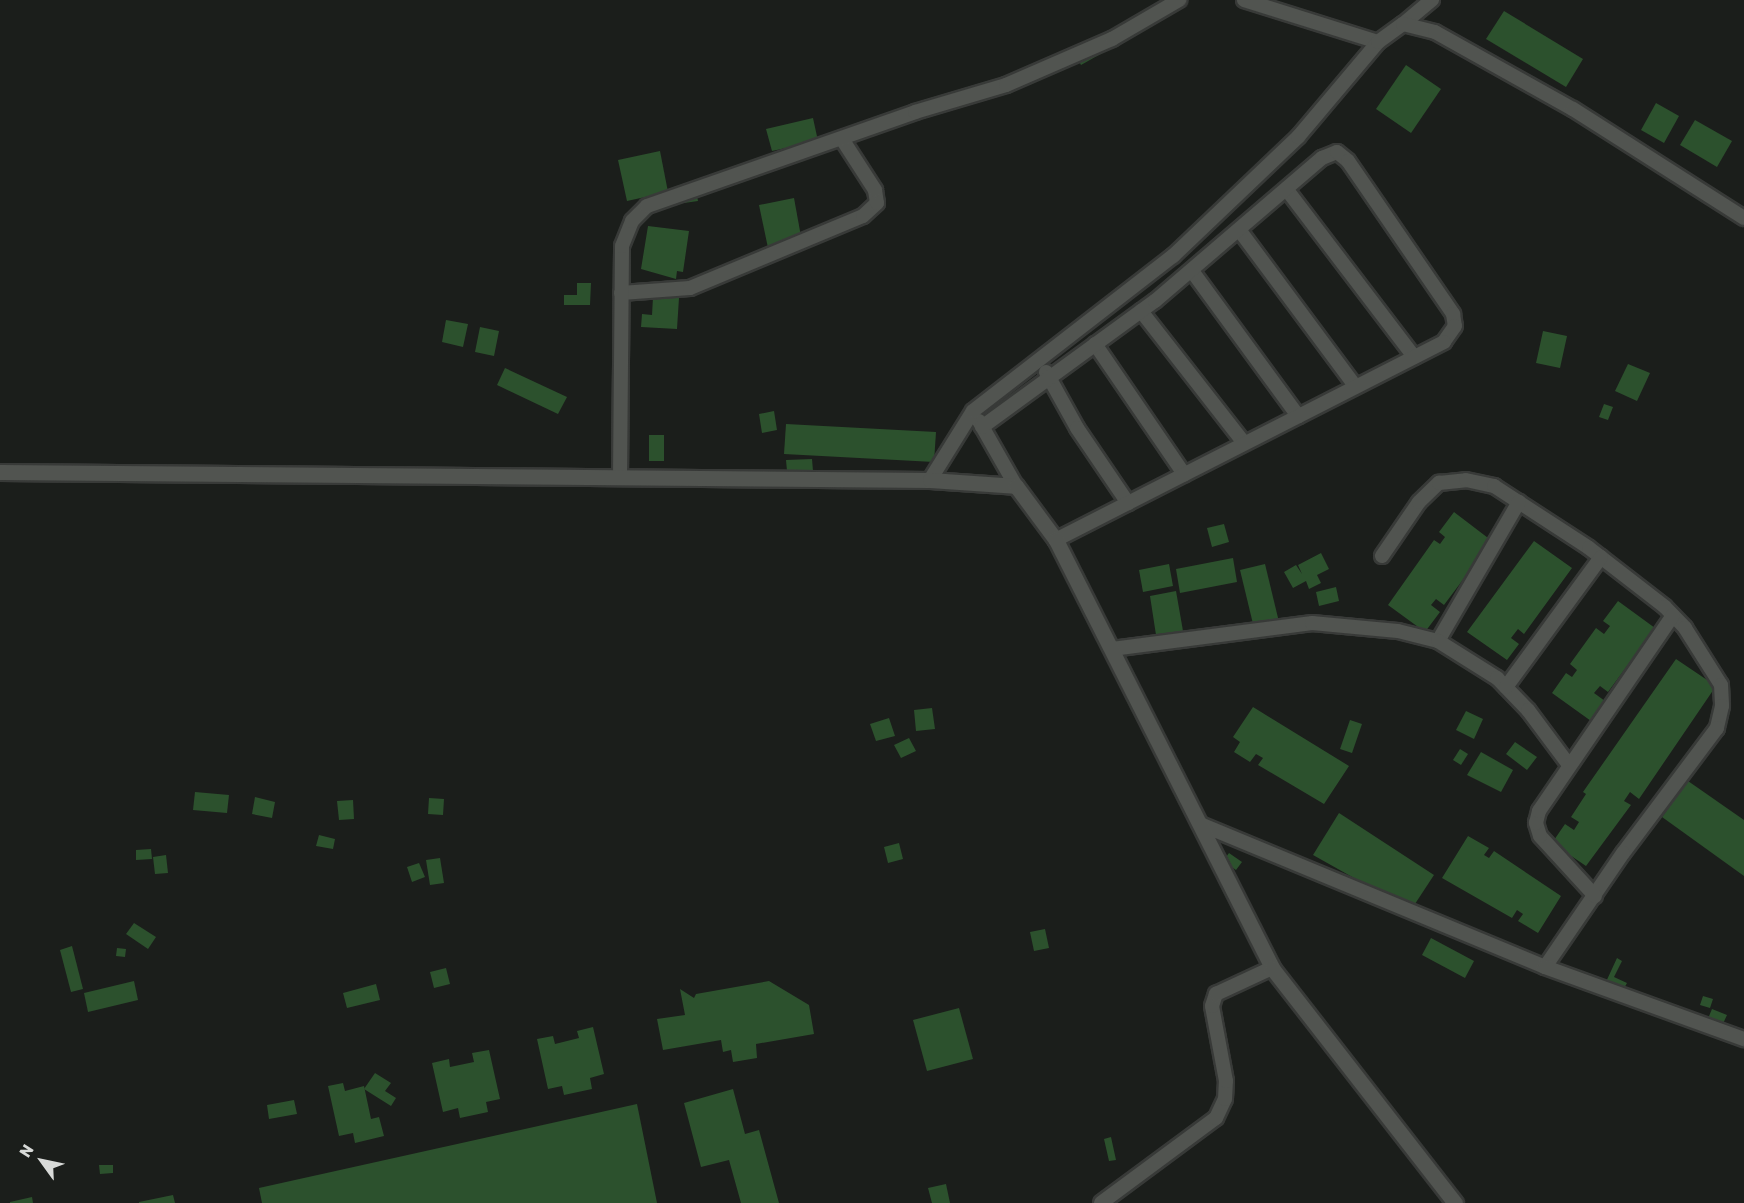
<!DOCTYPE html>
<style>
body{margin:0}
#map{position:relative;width:1744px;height:1203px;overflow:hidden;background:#1b1e1b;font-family:Rubik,sans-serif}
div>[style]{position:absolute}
.building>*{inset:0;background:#2c512d}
.roads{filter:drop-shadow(2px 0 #383a38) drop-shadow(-2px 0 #383a38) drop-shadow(0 2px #383a38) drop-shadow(0 -2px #383a38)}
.minor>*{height:14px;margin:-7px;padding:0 7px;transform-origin:7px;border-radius:7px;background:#515450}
.tertiary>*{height:15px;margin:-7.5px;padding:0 7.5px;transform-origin:7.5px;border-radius:7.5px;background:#515450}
span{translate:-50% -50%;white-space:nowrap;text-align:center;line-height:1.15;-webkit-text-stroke:6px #1b1e1b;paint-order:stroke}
.north{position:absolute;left:12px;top:1131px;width:60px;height:60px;-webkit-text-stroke:4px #1b1e1b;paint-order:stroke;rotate:303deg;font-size:16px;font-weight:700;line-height:24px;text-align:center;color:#d8dad8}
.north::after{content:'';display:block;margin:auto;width:21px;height:27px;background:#d8dad8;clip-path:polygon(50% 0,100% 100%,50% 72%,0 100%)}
</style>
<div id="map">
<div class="building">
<i style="clip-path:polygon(1504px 11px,1583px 59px,1566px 87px,1486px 39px)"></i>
<i style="clip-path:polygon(1096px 38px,1104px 52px,1081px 65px,1073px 50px)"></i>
<i style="clip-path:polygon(1406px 65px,1441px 89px,1411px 133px,1376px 109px)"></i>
<i style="clip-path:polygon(1656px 103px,1679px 116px,1664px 143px,1641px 130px)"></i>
<i style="clip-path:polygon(813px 118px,818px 141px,772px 151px,766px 129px)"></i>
<i style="clip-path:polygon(1695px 120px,1732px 141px,1717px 167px,1680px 145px)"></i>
<i style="clip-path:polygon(660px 151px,668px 192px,627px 201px,618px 160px)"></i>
<i style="clip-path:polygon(696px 191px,698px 201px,684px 203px,682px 192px)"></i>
<i style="clip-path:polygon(794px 198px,802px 242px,768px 248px,759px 205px)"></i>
<i style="clip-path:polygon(648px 226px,689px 231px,683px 272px,677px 271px,676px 279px,641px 269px)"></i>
<i style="clip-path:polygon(577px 283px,591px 283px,590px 305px,564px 305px,564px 295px,577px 295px)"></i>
<i style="clip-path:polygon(653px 297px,679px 298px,677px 329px,641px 327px,642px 314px,652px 315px)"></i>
<i style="clip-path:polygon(446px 320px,468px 324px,463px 347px,442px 342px)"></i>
<i style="clip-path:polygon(480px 327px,499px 331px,494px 356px,475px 352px)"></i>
<i style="clip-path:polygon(1543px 331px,1567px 336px,1560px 368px,1536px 363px)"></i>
<i style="clip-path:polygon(1628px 364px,1650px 373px,1637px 401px,1615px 391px)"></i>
<i style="clip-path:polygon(505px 368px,567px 397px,558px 414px,497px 385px)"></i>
<i style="clip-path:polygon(1604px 404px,1613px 407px,1608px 420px,1599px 417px)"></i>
<i style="clip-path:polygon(774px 411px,777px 430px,762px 433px,759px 414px)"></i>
<i style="clip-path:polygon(786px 424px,936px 432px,934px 462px,784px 454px)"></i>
<i style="clip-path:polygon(649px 435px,664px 435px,664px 461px,649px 461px)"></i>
<i style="clip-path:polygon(812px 459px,813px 471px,787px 471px,786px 460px)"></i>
<i style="clip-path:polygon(1454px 512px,1492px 541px,1444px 605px,1436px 599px,1431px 605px,1440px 612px,1425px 632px,1388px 605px,1434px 540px,1440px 544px,1445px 537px,1439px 532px)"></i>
<i style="clip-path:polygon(1224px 524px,1229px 542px,1212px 547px,1207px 528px)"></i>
<i style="clip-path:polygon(1534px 541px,1572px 568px,1524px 634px,1518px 629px,1511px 638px,1519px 644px,1507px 660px,1467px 632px)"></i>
<i style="clip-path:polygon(1321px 553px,1329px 569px,1317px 575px,1321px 583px,1309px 589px,1306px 581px,1293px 588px,1284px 572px,1296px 565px,1302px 574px,1298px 565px)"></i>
<i style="clip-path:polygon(1233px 558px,1237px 582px,1180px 593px,1176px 569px)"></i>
<i style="clip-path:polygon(1169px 564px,1173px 586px,1143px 592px,1139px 570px)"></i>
<i style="clip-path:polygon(1265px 564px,1279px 622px,1254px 628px,1240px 570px)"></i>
<i style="clip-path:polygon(1336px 587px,1339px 601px,1319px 606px,1316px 592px)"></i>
<i style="clip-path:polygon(1176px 591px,1183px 631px,1156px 635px,1150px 596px)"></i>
<i style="clip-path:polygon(1618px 601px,1655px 628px,1608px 692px,1600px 686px,1594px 693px,1605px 701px,1591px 721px,1552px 693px,1566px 673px,1572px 677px,1577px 670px,1570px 664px,1596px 628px,1604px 634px,1610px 626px,1603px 621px)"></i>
<i style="clip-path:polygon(1676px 659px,1716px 686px,1639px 799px,1630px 792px,1624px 801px,1631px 805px,1586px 866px,1552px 843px,1565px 824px,1574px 830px,1579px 822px,1571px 817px,1586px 794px,1583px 792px)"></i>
<i style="clip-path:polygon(1253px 707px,1349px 766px,1324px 804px,1258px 765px,1263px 758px,1256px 754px,1250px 762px,1234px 752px,1240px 742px,1233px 737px)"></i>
<i style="clip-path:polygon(932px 708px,935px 729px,916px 731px,914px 710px)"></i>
<i style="clip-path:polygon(1466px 711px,1483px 719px,1474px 739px,1456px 730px)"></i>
<i style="clip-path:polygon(889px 718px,895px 736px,876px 741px,870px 724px)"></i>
<i style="clip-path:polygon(1350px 720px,1362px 724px,1352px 753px,1340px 749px)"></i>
<i style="clip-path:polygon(909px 738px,916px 751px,901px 758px,894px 745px)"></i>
<i style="clip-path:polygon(1515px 742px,1537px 757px,1527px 770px,1506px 754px)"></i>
<i style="clip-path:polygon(1460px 749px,1468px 754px,1461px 765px,1453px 760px)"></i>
<i style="clip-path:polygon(1481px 752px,1513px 770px,1501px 792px,1467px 775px)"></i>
<i style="clip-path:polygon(1688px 781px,1744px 820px,1744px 876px,1662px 817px)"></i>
<i style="clip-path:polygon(195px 792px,229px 795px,227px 813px,193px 810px)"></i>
<i style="clip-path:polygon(255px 797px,275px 802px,272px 818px,252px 814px)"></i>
<i style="clip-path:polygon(429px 798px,444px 799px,443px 815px,428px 814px)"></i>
<i style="clip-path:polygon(353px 800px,354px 819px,339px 820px,337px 801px)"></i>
<i style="clip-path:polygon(1339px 813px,1434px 875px,1411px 910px,1313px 855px)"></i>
<i style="clip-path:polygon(319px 835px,335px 839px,333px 849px,316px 846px)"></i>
<i style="clip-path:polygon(1468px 836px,1489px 848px,1484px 855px,1489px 858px,1494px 851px,1561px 896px,1538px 933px,1518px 921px,1523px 914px,1517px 910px,1512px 918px,1442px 878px)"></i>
<i style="clip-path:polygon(899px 843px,903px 859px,888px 863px,884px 847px)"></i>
<i style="clip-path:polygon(151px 849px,152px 859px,136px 860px,136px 850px)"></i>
<i style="clip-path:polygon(1229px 853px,1242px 862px,1236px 870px,1223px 861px)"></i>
<i style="clip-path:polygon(166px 855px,168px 873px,155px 874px,153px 857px)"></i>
<i style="clip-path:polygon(440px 858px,444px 883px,430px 885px,426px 860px)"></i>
<i style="clip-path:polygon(419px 863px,425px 877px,412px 882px,407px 867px)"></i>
<i style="clip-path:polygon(134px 923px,156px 937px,148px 949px,126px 934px)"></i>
<i style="clip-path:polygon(1045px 929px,1049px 948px,1034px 951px,1030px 932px)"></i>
<i style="clip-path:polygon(1431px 938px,1474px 961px,1465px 978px,1422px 955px)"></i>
<i style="clip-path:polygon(72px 946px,83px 989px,71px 992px,60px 950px)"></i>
<i style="clip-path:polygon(117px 948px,126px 949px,125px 957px,116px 956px)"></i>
<i style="clip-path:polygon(1617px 958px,1622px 961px,1614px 977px,1627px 983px,1622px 992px,1605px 984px)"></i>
<i style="clip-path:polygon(446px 968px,450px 984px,434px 988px,430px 972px)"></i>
<i style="clip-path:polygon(134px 981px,138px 1000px,88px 1012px,84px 993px)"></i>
<i style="clip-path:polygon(769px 981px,809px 1005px,814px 1034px,756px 1044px,757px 1058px,733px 1062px,731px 1050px,723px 1052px,721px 1040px,663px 1050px,657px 1019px,685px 1015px,680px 989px,694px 998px,696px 994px)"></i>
<i style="clip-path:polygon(376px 984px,380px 1000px,347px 1008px,343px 993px)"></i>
<i style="clip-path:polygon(1703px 996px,1713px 999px,1710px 1008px,1700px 1005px)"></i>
<i style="clip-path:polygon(959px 1008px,973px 1059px,927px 1071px,913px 1020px)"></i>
<i style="clip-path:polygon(1712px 1009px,1727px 1015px,1721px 1028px,1707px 1021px)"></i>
<i style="clip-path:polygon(593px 1027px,604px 1074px,590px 1078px,592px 1089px,564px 1095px,562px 1086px,548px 1089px,537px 1039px,553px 1036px,555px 1044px,579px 1038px,577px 1031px)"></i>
<i style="clip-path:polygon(489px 1050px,500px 1099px,486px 1102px,488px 1112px,460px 1118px,458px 1108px,443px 1112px,432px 1063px,449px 1059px,450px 1067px,474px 1062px,472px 1053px)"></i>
<i style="clip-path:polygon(375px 1073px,391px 1083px,385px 1091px,396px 1098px,391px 1106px,364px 1089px)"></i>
<i style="clip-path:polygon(343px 1083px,345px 1091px,364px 1086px,371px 1119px,379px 1117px,384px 1136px,355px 1143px,353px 1133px,339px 1136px,328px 1086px)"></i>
<i style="clip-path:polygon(733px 1089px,745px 1134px,759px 1130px,779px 1203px,741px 1203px,729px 1160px,701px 1167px,684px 1103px)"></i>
<i style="clip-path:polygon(294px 1100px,297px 1114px,269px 1119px,267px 1105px)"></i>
<i style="clip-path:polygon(637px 1104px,657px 1203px,262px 1203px,259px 1188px)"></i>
<i style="clip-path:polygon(1111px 1137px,1116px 1160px,1109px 1161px,1104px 1139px)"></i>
<i style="clip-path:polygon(99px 1165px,113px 1165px,113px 1173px,100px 1174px)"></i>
<i style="clip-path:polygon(946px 1184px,950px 1203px,932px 1203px,928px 1188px)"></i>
<i style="clip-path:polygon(173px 1195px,175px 1203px,139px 1203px,139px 1202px)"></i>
<i style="clip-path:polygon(32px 1197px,33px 1203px,10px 1203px,10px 1202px)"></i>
</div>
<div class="roads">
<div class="minor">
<i style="left:1244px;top:0;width:140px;rotate:17.4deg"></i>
<i style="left:1403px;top:24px;width:38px;rotate:-40deg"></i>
<i style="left:1287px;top:190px;width:210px;rotate:52.7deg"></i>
<i style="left:1240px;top:231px;width:193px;rotate:53.4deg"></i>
<i style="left:1192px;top:271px;width:180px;rotate:53.8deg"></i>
<i style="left:621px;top:293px;width:69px;rotate:-4.1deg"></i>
<i style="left:690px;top:288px;width:187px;rotate:-22.6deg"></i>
<i style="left:863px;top:216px;width:19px;rotate:-43deg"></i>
<i style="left:877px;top:203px;width:13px;rotate:-99deg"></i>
<i style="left:875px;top:190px;width:61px;rotate:-122.9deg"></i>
<i style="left:1141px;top:311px;width:167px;rotate:52deg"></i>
<i style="left:1095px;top:344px;width:158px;rotate:55.6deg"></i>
<i style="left:1046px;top:372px;width:64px;rotate:61deg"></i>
<i style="left:1077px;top:428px;width:91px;rotate:55.8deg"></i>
<i style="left:979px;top:421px;width:75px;rotate:60.4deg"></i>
<i style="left:982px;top:427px;width:214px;rotate:-36.1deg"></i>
<i style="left:1155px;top:301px;width:220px;rotate:-40.6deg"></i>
<i style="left:1322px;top:158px;width:16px;rotate:-22deg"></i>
<i style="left:1337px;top:152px;width:14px;rotate:39deg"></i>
<i style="left:1348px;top:161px;width:186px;rotate:55.5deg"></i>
<i style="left:1453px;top:314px;width:12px;rotate:81deg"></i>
<i style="left:1455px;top:326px;width:19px;rotate:125deg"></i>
<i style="left:1444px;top:342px;width:436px;rotate:153deg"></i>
<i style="left:620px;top:478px;width:232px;rotate:-89.5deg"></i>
<i style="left:622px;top:246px;width:27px;rotate:-68deg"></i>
<i style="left:632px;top:221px;width:21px;rotate:-45deg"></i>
<i style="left:647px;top:206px;width:284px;rotate:-19.3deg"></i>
<i style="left:915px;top:112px;width:95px;rotate:-16.5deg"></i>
<i style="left:1006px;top:85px;width:116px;rotate:-23.5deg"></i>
<i style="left:1112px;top:39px;width:78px;rotate:-30.2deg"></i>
<i style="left:930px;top:480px;width:81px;rotate:-58.1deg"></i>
<i style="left:973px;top:411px;width:253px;rotate:-37.8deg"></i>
<i style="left:1173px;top:256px;width:173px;rotate:-43.6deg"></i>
<i style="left:1298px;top:137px;width:124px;rotate:-49.9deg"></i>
<i style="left:1378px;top:42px;width:31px;rotate:-36deg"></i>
<i style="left:1403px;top:24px;width:33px;rotate:14deg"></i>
<i style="left:1435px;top:32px;width:158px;rotate:29.2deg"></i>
<i style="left:1573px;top:109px;width:203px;rotate:32.5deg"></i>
<i style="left:1382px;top:556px;width:65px;rotate:-55.6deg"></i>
<i style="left:1419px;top:502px;width:28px;rotate:-44deg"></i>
<i style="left:1439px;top:483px;width:27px;rotate:-6deg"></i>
<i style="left:1466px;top:480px;width:29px;rotate:12deg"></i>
<i style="left:1494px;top:486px;width:113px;rotate:33.1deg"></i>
<i style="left:1589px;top:548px;width:96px;rotate:37.8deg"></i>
<i style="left:1665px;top:607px;width:29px;rotate:46deg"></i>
<i style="left:1685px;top:628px;width:67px;rotate:57.7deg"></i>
<i style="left:1721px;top:685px;width:21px;rotate:87deg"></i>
<i style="left:1722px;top:706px;width:23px;rotate:103deg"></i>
<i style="left:1717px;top:728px;width:156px;rotate:126.9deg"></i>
<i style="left:1623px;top:853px;width:138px;rotate:124.4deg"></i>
<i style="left:1438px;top:641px;width:161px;rotate:-59.8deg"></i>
<i style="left:1112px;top:649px;width:202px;rotate:-7.4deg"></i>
<i style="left:1312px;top:623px;width:86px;rotate:5.3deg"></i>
<i style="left:1398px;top:631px;width:41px;rotate:14deg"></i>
<i style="left:1438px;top:641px;width:70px;rotate:32.1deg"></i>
<i style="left:1497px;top:678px;width:45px;rotate:45.9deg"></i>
<i style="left:1528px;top:710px;width:69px;rotate:53.3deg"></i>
<i style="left:1506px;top:687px;width:161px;rotate:-53.8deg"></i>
<i style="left:1200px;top:824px;width:373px;rotate:22.5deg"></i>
<i style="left:1545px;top:967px;width:212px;rotate:19.9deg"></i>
<i style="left:1595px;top:896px;width:81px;rotate:-132.5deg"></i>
<i style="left:1540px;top:836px;width:14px;rotate:-107deg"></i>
<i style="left:1536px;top:823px;width:12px;rotate:-76deg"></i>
<i style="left:1539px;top:811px;width:237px;rotate:-55.6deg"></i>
<i style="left:1101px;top:1203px;width:143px;rotate:-36.5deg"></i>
<i style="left:1216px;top:1118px;width:21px;rotate:-65deg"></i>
<i style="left:1225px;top:1099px;width:18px;rotate:-87deg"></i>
<i style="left:1226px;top:1081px;width:76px;rotate:-100.6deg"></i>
<i style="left:1212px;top:1006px;width:13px;rotate:-72deg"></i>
<i style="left:1216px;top:994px;width:62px;rotate:-24.9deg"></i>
</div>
<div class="tertiary">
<i style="left:0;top:472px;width:930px;rotate:0.49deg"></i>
<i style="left:930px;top:480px;width:86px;rotate:4deg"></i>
<i style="left:1016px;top:486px;width:67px;rotate:53.5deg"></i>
<i style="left:1056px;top:540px;width:479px;rotate:63.2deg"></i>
<i style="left:1272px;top:968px;width:298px;rotate:52.1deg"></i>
</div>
</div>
<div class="north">N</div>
</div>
